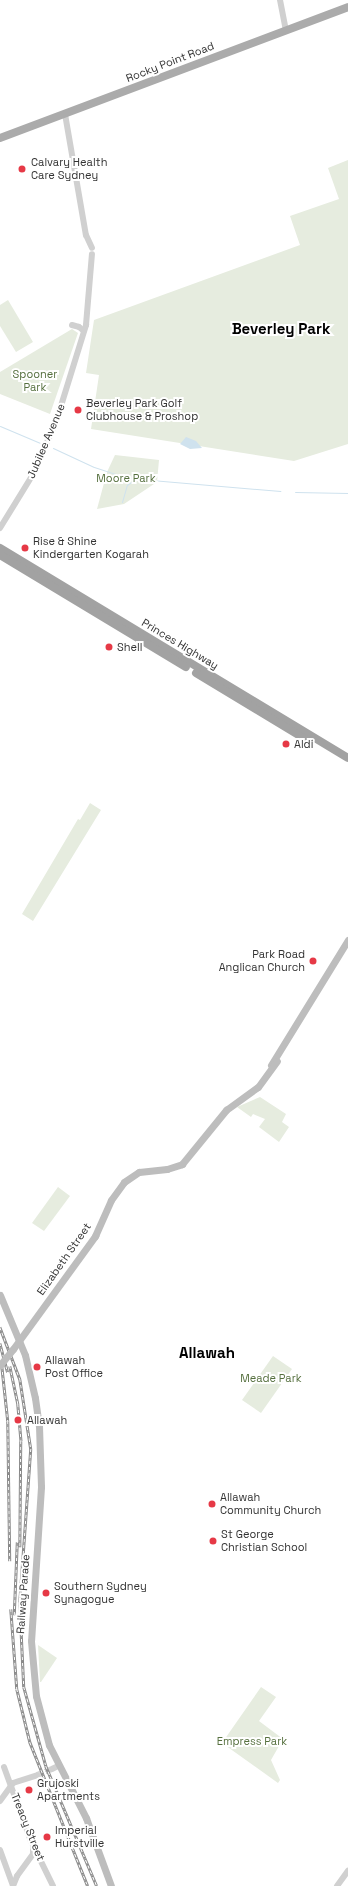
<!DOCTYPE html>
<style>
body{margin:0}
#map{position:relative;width:348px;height:1886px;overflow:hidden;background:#fff;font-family:"Space Grotesk",sans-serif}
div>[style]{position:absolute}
.green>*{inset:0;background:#e6ecdf}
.water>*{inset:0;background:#cfe2ee}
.stream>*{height:1px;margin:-0.5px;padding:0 0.5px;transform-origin:0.5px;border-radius:0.5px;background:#cfe2ee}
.tertiary-tunnel>*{height:6px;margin-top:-3px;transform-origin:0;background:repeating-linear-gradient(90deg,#d6d6d6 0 6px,transparent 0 9px)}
.tertiary>*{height:6px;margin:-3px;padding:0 3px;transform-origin:3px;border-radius:3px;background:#d0d0d0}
.secondary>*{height:7px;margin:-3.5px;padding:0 3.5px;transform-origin:3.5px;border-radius:3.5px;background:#bdbdbd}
.primary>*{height:8px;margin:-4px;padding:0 4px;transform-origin:4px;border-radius:4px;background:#ababab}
.trunk>*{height:8px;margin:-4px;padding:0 4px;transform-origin:4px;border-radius:4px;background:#a2a2a2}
.rail>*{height:2.5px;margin-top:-1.25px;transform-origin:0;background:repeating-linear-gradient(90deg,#fff 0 3px,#888 0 6px);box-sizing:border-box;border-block:1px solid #888}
.secondary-bridge>*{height:7px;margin:-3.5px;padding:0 3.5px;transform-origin:3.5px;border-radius:3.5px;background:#bdbdbd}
.dots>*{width:11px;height:11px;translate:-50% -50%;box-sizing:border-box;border:2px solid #fff;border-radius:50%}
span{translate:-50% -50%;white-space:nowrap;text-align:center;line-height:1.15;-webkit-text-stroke:4px #fff;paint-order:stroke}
.street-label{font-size:11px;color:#333}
.poi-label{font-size:11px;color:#333}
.left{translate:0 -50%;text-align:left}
.right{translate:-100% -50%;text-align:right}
.park-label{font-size:11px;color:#56703f}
.district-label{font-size:15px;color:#000;font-weight:700}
</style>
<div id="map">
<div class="green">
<i style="clip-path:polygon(348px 160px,348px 444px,294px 461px,91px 429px,99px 375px,86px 373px,94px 320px,300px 245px,290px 216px,339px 199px,328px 168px)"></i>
<i style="clip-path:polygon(8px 300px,33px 342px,16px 352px,0 326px,0 305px)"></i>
<i style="clip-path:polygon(72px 329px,78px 333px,50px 414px,0 394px,0 372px)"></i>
<i style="clip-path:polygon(115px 455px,159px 460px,157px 482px,124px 504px,97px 509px,107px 472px)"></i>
<i style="clip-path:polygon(90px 803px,101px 810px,33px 921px,22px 914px,78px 819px,80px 820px)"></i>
<i style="clip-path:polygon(260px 1097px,286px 1114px,282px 1122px,289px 1127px,279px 1142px,259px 1127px,265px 1119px,253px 1114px,251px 1117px,237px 1107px)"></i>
<i style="clip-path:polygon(58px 1187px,70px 1196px,44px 1231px,32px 1223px)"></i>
<i style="clip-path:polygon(273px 1356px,292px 1369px,261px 1413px,242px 1400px)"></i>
<i style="clip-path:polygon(38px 1645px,57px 1658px,41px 1682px,40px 1682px)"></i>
<i style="clip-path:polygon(261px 1687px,276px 1697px,259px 1721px,283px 1739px,271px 1760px,280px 1780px,278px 1783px,222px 1743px)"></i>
</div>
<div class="water">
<i style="clip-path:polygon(186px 437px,196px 441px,202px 448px,190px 449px,180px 444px)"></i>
</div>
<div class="stream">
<i style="left:0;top:426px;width:43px;rotate:23deg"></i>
<i style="left:53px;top:448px;width:45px;rotate:24.9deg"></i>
<i style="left:94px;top:467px;width:36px;rotate:18deg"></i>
<i style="left:128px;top:478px;width:153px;rotate:4.9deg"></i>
<i style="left:295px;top:492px;width:53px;rotate:1.1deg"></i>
<i style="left:122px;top:502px;width:18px;rotate:-74deg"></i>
<i style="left:127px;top:485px;width:9px;rotate:-36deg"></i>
</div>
<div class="tertiary-tunnel">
<i style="left:37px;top:1775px;width:16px;rotate:-22deg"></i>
</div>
<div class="tertiary">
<i style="left:280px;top:0;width:31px;rotate:79deg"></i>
<i style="left:65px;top:114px;width:123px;rotate:80.2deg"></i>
<i style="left:86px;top:235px;width:14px;rotate:65deg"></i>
<i style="left:72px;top:325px;width:7px;rotate:16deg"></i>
<i style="left:79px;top:327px;width:6px;rotate:39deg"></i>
<i style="left:0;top:528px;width:61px;rotate:-58.4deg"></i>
<i style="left:32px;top:476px;width:59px;rotate:-66deg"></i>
<i style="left:56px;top:422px;width:102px;rotate:-72.8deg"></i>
<i style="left:86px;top:325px;width:71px;rotate:-85.2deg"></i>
<i style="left:4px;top:1767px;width:79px;rotate:70deg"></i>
<i style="left:31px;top:1841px;width:50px;rotate:63.9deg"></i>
<i style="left:52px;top:1769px;width:7px;rotate:-27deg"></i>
<i style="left:0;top:1801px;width:22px;rotate:-54deg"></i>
<i style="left:13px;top:1783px;width:25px;rotate:-18deg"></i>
<i style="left:0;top:1850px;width:38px;rotate:70deg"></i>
<i style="left:13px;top:1886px;width:11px;rotate:-68deg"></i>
<i style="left:17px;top:1876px;width:27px;rotate:-54deg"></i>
<i style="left:33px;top:1854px;width:8px;rotate:-90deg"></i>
<i style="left:337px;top:1886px;width:19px;rotate:-54deg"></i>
</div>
<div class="secondary">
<i style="left:271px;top:1065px;width:147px;rotate:-58.4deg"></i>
<i style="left:0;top:1295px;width:65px;rotate:67.4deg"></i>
<i style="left:25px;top:1355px;width:44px;rotate:76.9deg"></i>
<i style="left:35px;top:1398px;width:28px;rotate:82deg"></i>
<i style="left:39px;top:1426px;width:61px;rotate:88.1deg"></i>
<i style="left:41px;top:1487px;width:154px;rotate:93.7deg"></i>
<i style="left:31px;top:1641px;width:55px;rotate:84.8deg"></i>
<i style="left:36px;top:1696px;width:51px;rotate:75.1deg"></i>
<i style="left:49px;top:1745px;width:82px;rotate:63.1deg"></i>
<i style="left:86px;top:1818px;width:72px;rotate:69.8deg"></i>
<i style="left:13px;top:1349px;width:140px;rotate:-54deg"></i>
<i style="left:95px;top:1236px;width:39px;rotate:-66deg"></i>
<i style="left:111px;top:1200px;width:22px;rotate:-54deg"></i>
<i style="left:124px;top:1182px;width:18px;rotate:-34deg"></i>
<i style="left:139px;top:1172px;width:28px;rotate:-6deg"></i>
<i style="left:167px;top:1169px;width:16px;rotate:-18deg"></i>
<i style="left:182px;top:1164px;width:70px;rotate:-50.8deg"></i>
<i style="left:226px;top:1110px;width:39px;rotate:-36deg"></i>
<i style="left:258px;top:1087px;width:32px;rotate:-54deg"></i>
</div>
<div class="primary">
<i style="left:0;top:138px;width:372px;rotate:-20.6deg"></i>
</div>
<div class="trunk">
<i style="left:0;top:548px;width:406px;rotate:31.1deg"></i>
<i style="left:0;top:555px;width:217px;rotate:31.1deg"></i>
<i style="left:196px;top:673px;width:133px;rotate:31.2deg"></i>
</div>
<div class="rail">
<i style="left:0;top:1327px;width:56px;rotate:69deg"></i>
<i style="left:20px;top:1379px;width:71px;rotate:81.1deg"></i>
<i style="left:31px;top:1449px;width:154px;rotate:94.1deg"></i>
<i style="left:20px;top:1603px;width:84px;rotate:87.3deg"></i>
<i style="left:24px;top:1687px;width:82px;rotate:74.4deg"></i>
<i style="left:46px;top:1766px;width:130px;rotate:67deg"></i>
<i style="left:0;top:1343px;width:30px;rotate:75deg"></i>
<i style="left:2px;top:1366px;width:55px;rotate:83.8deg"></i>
<i style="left:8px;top:1421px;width:140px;rotate:89.2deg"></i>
<i style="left:10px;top:1366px;width:39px;rotate:78deg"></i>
<i style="left:18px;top:1404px;width:37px;rotate:85deg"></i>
<i style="left:21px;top:1441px;width:106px;rotate:90.5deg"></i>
<i style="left:11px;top:1609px;width:80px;rotate:85.7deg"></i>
<i style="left:17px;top:1689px;width:55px;rotate:76.2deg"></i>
<i style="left:30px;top:1742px;width:155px;rotate:68.1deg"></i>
<i style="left:14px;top:1615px;width:73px;rotate:-87.6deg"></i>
</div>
<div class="secondary-bridge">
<i style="left:0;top:1365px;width:21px;rotate:-51deg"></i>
</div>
<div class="dots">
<i style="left:22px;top:169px;background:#e63946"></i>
<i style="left:78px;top:410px;background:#e63946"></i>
<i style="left:25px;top:548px;background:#e63946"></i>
<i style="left:109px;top:647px;background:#e63946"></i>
<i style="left:286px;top:744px;background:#e63946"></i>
<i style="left:313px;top:961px;background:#e63946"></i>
<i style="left:37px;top:1367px;background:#e63946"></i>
<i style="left:18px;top:1420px;background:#e63946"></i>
<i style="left:212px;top:1504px;background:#e63946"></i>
<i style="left:213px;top:1541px;background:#e63946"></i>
<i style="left:46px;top:1593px;background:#e63946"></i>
<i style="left:29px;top:1790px;background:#e63946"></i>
<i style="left:47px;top:1837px;background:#e63946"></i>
</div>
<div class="street-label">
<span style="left:170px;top:62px;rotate:-21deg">Rocky Point Road</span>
<span style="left:46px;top:441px;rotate:-67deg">Jubilee Avenue</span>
<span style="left:180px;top:644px;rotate:31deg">Princes Highway</span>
<span style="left:64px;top:1259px;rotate:-55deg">Elizabeth Street</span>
<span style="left:23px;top:1594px;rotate:-86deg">Railway Parade</span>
<span style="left:28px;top:1827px;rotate:68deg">Treacy Street</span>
</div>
<div class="poi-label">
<span class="left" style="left:31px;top:169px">Calvary Health<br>Care Sydney</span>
<span class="left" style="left:86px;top:410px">Beverley Park Golf<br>Clubhouse &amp; Proshop</span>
<span class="left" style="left:33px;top:548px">Rise &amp; Shine<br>Kindergarten Kogarah</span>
<span class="left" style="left:117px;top:647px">Shell</span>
<span class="left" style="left:294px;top:744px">Aldi</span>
<span class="right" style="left:305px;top:961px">Park Road<br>Anglican Church</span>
<span class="left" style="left:45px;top:1367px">Allawah<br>Post Office</span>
<span class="left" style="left:27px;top:1420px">Allawah</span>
<span class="left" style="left:220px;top:1504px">Allawah<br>Community Church</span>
<span class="left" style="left:221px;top:1541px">St George<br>Christian School</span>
<span class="left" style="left:54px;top:1593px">Southern Sydney<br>Synagogue</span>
<span class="left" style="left:37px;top:1790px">Grujoski<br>Apartments</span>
<span class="left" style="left:55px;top:1837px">Imperial<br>Hurstville</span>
</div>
<div class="park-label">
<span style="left:35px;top:381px">Spooner<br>Park</span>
<span style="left:126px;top:478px">Moore Park</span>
<span style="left:271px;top:1378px">Meade Park</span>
<span style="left:252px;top:1741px">Empress Park</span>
</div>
<div class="district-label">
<span style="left:281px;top:329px">Beverley Park</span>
<span style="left:207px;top:1353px">Allawah</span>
</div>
</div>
